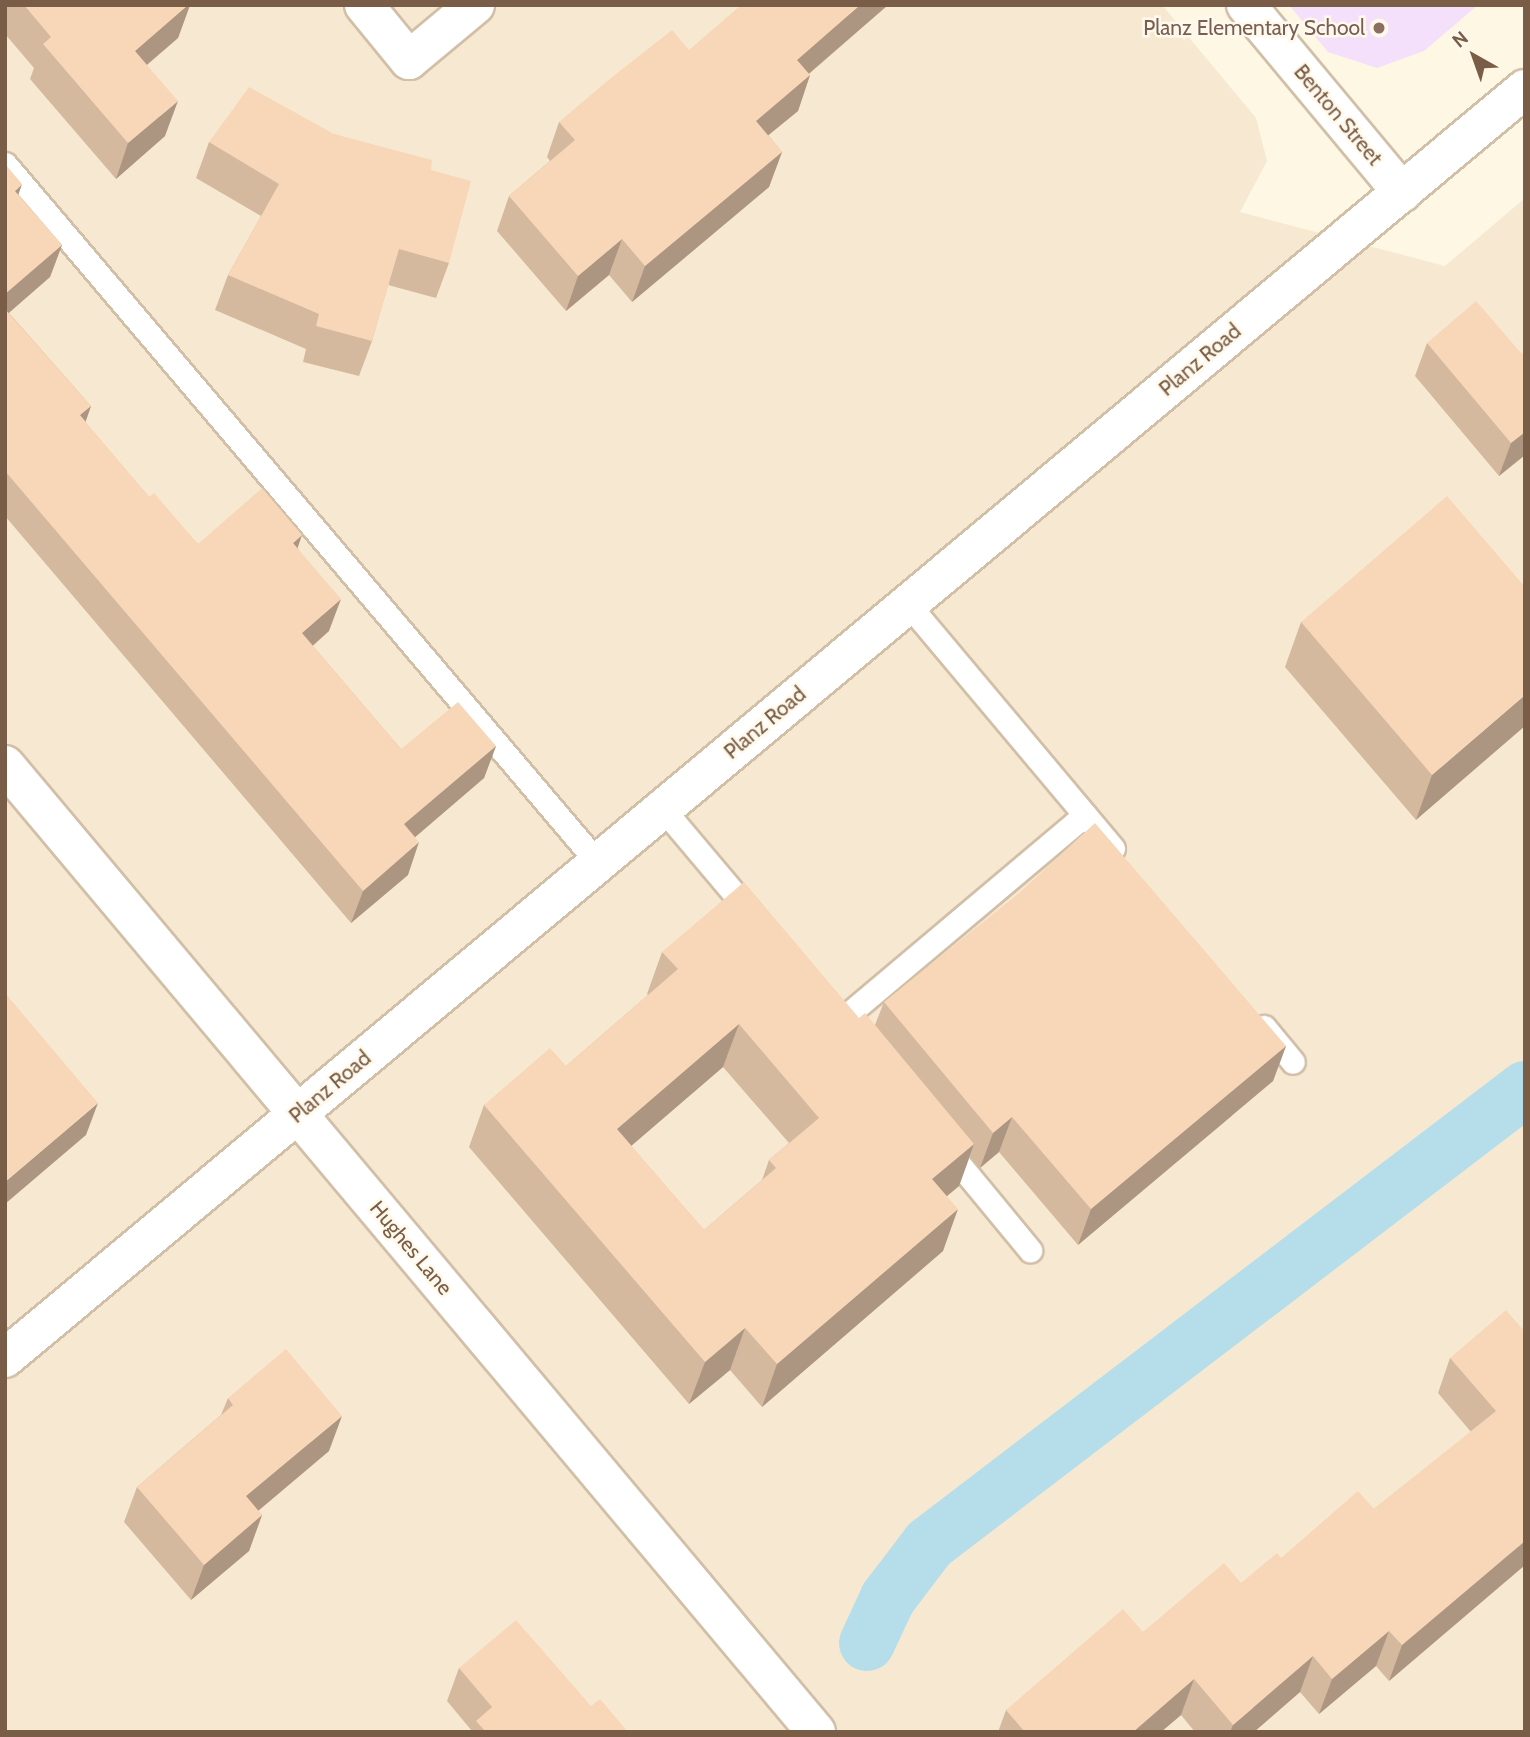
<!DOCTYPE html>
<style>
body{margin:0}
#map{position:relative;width:1530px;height:1737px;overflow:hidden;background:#fef7e4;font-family:Cabin,sans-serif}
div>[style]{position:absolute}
.residential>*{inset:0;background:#f7e9d1}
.education>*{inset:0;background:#f4e0fb}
.canal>*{height:56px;margin:-28px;padding:0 28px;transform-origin:28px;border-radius:28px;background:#b6deea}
.roads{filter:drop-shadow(2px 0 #d1bfa8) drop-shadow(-2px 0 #d1bfa8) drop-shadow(0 2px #d1bfa8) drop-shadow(0 -2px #d1bfa8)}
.lane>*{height:23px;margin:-11.5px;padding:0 11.5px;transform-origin:11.5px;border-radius:11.5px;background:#fff}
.street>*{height:38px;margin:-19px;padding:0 19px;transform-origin:19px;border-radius:19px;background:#fff}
.secondary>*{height:38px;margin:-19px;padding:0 19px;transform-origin:19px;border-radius:19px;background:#fff}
.wall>*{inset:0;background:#d4b99e}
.shaded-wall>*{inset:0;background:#ad9681}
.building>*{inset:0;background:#f7d7b8}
.dots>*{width:19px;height:19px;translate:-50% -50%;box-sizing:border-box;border:4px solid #fff9ec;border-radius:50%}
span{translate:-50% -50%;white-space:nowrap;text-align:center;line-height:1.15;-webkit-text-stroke:5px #fff9ec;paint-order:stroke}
.education-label{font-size:21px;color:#785e54}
.right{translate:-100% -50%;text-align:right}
.street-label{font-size:21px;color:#7a5d46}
.frame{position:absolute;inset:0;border:7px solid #7a5d46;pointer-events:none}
.north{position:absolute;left:1439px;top:21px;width:70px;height:70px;-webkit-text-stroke:5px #fff9ec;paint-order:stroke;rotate:320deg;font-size:19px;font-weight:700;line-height:28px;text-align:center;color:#7a5d46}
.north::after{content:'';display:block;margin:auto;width:24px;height:32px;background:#7a5d46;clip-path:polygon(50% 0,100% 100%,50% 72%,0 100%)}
</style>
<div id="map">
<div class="residential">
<i style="clip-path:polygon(5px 5px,1162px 5px,1256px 118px,1267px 161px,1240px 212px,1445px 266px,1525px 198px,1525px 1732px,5px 1732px)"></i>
</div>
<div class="education">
<i style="clip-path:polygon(1289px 5px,1478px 5px,1424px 51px,1377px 68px,1328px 52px)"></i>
</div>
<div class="canal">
<i style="left:867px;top:1643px;width:50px;rotate:-65deg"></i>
<i style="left:888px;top:1598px;width:68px;rotate:-52.8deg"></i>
<i style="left:929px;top:1544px;width:750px;rotate:-37.36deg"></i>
</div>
<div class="roads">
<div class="lane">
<i style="left:5px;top:164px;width:917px;rotate:49.69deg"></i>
<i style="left:908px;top:604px;width:319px;rotate:50deg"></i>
<i style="left:663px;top:809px;width:140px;rotate:49.9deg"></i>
<i style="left:840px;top:1021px;width:320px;rotate:-40.1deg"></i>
<i style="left:1264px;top:1027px;width:45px;rotate:50.4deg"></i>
<i style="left:945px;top:1147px;width:134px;rotate:50.5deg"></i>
</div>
<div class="street">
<i style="left:364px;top:5px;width:71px;rotate:50.7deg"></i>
<i style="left:409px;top:60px;width:86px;rotate:-39.8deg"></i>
<i style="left:1246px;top:5px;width:244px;rotate:50.2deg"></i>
</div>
<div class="secondary">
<i style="left:5px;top:765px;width:1262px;rotate:50.01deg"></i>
<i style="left:5px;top:1358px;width:1980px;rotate:-39.86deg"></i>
</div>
</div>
<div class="wall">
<i style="clip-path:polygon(5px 5px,190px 5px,178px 38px,147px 65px,165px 136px,116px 179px,30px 79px,34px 68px,5px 34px)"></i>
<i style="clip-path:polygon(888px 5px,809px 74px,810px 75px,798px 111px,768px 135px,782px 152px,769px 187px,632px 302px,609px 275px,566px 311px,497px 231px,509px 196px,550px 161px,547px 157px,559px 122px,689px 50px)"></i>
<i style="clip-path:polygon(334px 134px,431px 170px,449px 263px,436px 298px,388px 285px,372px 341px,359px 376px,303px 362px,306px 349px,215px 310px,228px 275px,261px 216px,196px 178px,209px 142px)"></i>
<i style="clip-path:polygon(5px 164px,19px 195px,62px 245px,50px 277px,9px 313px,91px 406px,85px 422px,149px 497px,198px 544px,298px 548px,329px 631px,313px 646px,401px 749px,496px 746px,484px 778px,415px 837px,408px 875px,351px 923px,5px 516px)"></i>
<i style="clip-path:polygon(1427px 343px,1522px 354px,1525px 352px,1525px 455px,1499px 476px,1415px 376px)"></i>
<i style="clip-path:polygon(1525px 587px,1416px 820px,1285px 667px,1301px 622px)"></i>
<i style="clip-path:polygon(evenodd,662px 952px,859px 1018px,875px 1025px,884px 1002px,1286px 1046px,1273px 1081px,1078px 1245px,999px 1152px,980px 1168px,970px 1156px,959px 1186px,947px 1196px,943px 1251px,762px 1407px,730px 1370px,689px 1404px,469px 1147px,484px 1105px,566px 1066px,648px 995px,647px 994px,662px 952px,723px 1067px,789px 1143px,769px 1160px,762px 1180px,704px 1230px,631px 1146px,723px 1067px)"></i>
<i style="clip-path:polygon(1525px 1332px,1525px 1565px,1389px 1681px,1376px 1666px,1319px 1714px,1300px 1692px,1254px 1732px,1195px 1732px,1181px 1715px,1161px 1732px,998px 1732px,1006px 1710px,1143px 1632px,1241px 1583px,1281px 1558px,1374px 1509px,1471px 1432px,1438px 1393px,1450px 1358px)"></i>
<i style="clip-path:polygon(228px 1398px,329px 1451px,258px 1511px,262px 1515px,249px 1551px,191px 1600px,124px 1522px,137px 1487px,221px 1415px)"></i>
<i style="clip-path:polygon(459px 1668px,591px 1706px,628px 1732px,472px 1732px,472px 1731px,447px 1701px)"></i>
</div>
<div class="shaded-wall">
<i style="clip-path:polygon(188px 5px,190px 5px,178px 38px,122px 86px,135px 51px)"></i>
<i style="clip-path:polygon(860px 5px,888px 5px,784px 95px,797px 60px)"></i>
<i style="clip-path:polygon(810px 75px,798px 111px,743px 156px,756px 121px)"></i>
<i style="clip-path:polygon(178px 101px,165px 136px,116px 179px,128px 143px)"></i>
<i style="clip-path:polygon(782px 152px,769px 187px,632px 302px,645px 266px)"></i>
<i style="clip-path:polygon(22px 184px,11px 216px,15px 191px)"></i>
<i style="clip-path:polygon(622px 239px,609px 275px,566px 311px,578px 276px)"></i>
<i style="clip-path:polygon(62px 245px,50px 277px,5px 316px,5px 294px)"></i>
<i style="clip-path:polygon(91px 406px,80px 438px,80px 415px)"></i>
<i style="clip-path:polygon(1525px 432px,1525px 455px,1499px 476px,1511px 443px)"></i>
<i style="clip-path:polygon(302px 535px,291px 567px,293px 543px)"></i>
<i style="clip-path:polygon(341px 599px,329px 631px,290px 665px,302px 633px)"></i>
<i style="clip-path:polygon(1525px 695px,1525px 726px,1416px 820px,1432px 775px)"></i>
<i style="clip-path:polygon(496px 746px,484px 778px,392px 857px,404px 824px)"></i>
<i style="clip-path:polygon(419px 842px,408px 875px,351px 923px,363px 891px)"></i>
<i style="clip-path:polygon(739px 1024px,723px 1067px,602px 1171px,617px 1129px)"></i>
<i style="clip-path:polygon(1286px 1046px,1273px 1081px,1078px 1245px,1091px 1209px)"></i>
<i style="clip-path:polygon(98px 1103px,86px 1135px,5px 1204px,5px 1182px)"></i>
<i style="clip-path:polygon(1012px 1117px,999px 1152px,980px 1168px,993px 1133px)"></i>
<i style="clip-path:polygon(974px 1144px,959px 1186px,917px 1221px,932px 1179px)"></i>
<i style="clip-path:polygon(958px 1209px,943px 1251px,762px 1407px,777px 1364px)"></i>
<i style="clip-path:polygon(745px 1328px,730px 1370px,689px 1404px,705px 1362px)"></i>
<i style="clip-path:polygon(342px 1416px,329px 1451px,233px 1532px,246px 1496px)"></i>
<i style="clip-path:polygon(262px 1515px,249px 1551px,191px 1600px,204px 1565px)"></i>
<i style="clip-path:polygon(1525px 1541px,1525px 1565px,1389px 1681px,1402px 1645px)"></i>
<i style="clip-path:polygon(1389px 1631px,1376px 1666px,1319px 1714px,1332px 1679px)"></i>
<i style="clip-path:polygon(1313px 1656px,1300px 1692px,1254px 1732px,1230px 1732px,1233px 1725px)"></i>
<i style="clip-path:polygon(1194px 1679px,1181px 1715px,1161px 1732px,1133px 1732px)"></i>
</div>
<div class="building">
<i style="clip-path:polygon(24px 5px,188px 5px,135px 51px,178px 101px,128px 143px,43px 44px,51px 37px)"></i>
<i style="clip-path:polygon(741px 5px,860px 5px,797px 60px,810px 75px,756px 121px,782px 152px,645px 266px,622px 239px,578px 276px,509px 196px,575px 140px,559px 122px,606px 82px,672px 30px,689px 50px)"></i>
<i style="clip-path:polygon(249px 87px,334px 134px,432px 160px,431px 170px,471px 181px,449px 263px,399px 249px,372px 341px,316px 326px,319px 314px,228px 275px,279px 184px,209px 142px)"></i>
<i style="clip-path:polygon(5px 164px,22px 184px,15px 191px,62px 245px,5px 294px)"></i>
<i style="clip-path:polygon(1476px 301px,1522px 354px,1525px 352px,1525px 432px,1511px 443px,1427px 343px)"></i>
<i style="clip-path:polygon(5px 309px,91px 406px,80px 415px,149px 497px,154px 493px,198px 544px,262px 488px,302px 535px,293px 543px,341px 599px,302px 633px,401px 749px,458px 702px,496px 746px,404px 824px,419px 842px,363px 891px,5px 471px)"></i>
<i style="clip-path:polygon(1447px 496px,1525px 587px,1525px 695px,1432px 775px,1301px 622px)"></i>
<i style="clip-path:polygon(1095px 823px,1286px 1046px,1091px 1209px,1012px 1117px,993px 1133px,884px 1002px,1019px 893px)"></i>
<i style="clip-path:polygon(evenodd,744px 882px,859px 1018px,865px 1013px,974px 1144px,932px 1179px,958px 1209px,777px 1364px,745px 1328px,705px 1362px,484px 1105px,550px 1048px,566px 1066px,678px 969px,662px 952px,744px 882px,739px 1024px,819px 1118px,769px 1160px,776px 1168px,704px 1230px,617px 1129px,739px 1024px)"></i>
<i style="clip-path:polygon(5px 993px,98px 1103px,5px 1182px)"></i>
<i style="clip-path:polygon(1506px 1310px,1525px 1332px,1525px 1541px,1402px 1645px,1389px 1631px,1332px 1679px,1313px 1656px,1233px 1725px,1194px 1679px,1133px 1732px,1025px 1732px,1006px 1710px,1123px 1609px,1143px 1632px,1224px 1563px,1241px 1583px,1277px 1553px,1281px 1558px,1358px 1491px,1374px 1509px,1496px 1411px,1450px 1358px)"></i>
<i style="clip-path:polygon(286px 1349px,342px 1416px,246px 1496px,262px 1515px,204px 1565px,137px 1487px,233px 1405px,228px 1398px)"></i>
<i style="clip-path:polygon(516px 1620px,591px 1706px,600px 1699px,628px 1732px,486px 1732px,476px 1721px,492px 1707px,459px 1668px)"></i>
</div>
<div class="dots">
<i style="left:1379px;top:28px;background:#8d6e63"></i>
</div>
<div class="education-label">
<span class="right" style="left:1365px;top:28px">Planz Elementary School</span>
</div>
<div class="street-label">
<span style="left:1338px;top:115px;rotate:50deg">Benton Street</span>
<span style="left:1200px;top:360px;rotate:-40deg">Planz Road</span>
<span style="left:765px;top:723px;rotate:-40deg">Planz Road</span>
<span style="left:330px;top:1087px;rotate:-40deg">Planz Road</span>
<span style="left:411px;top:1248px;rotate:50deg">Hughes Lane</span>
</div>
<div class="frame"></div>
<div class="north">N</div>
</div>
